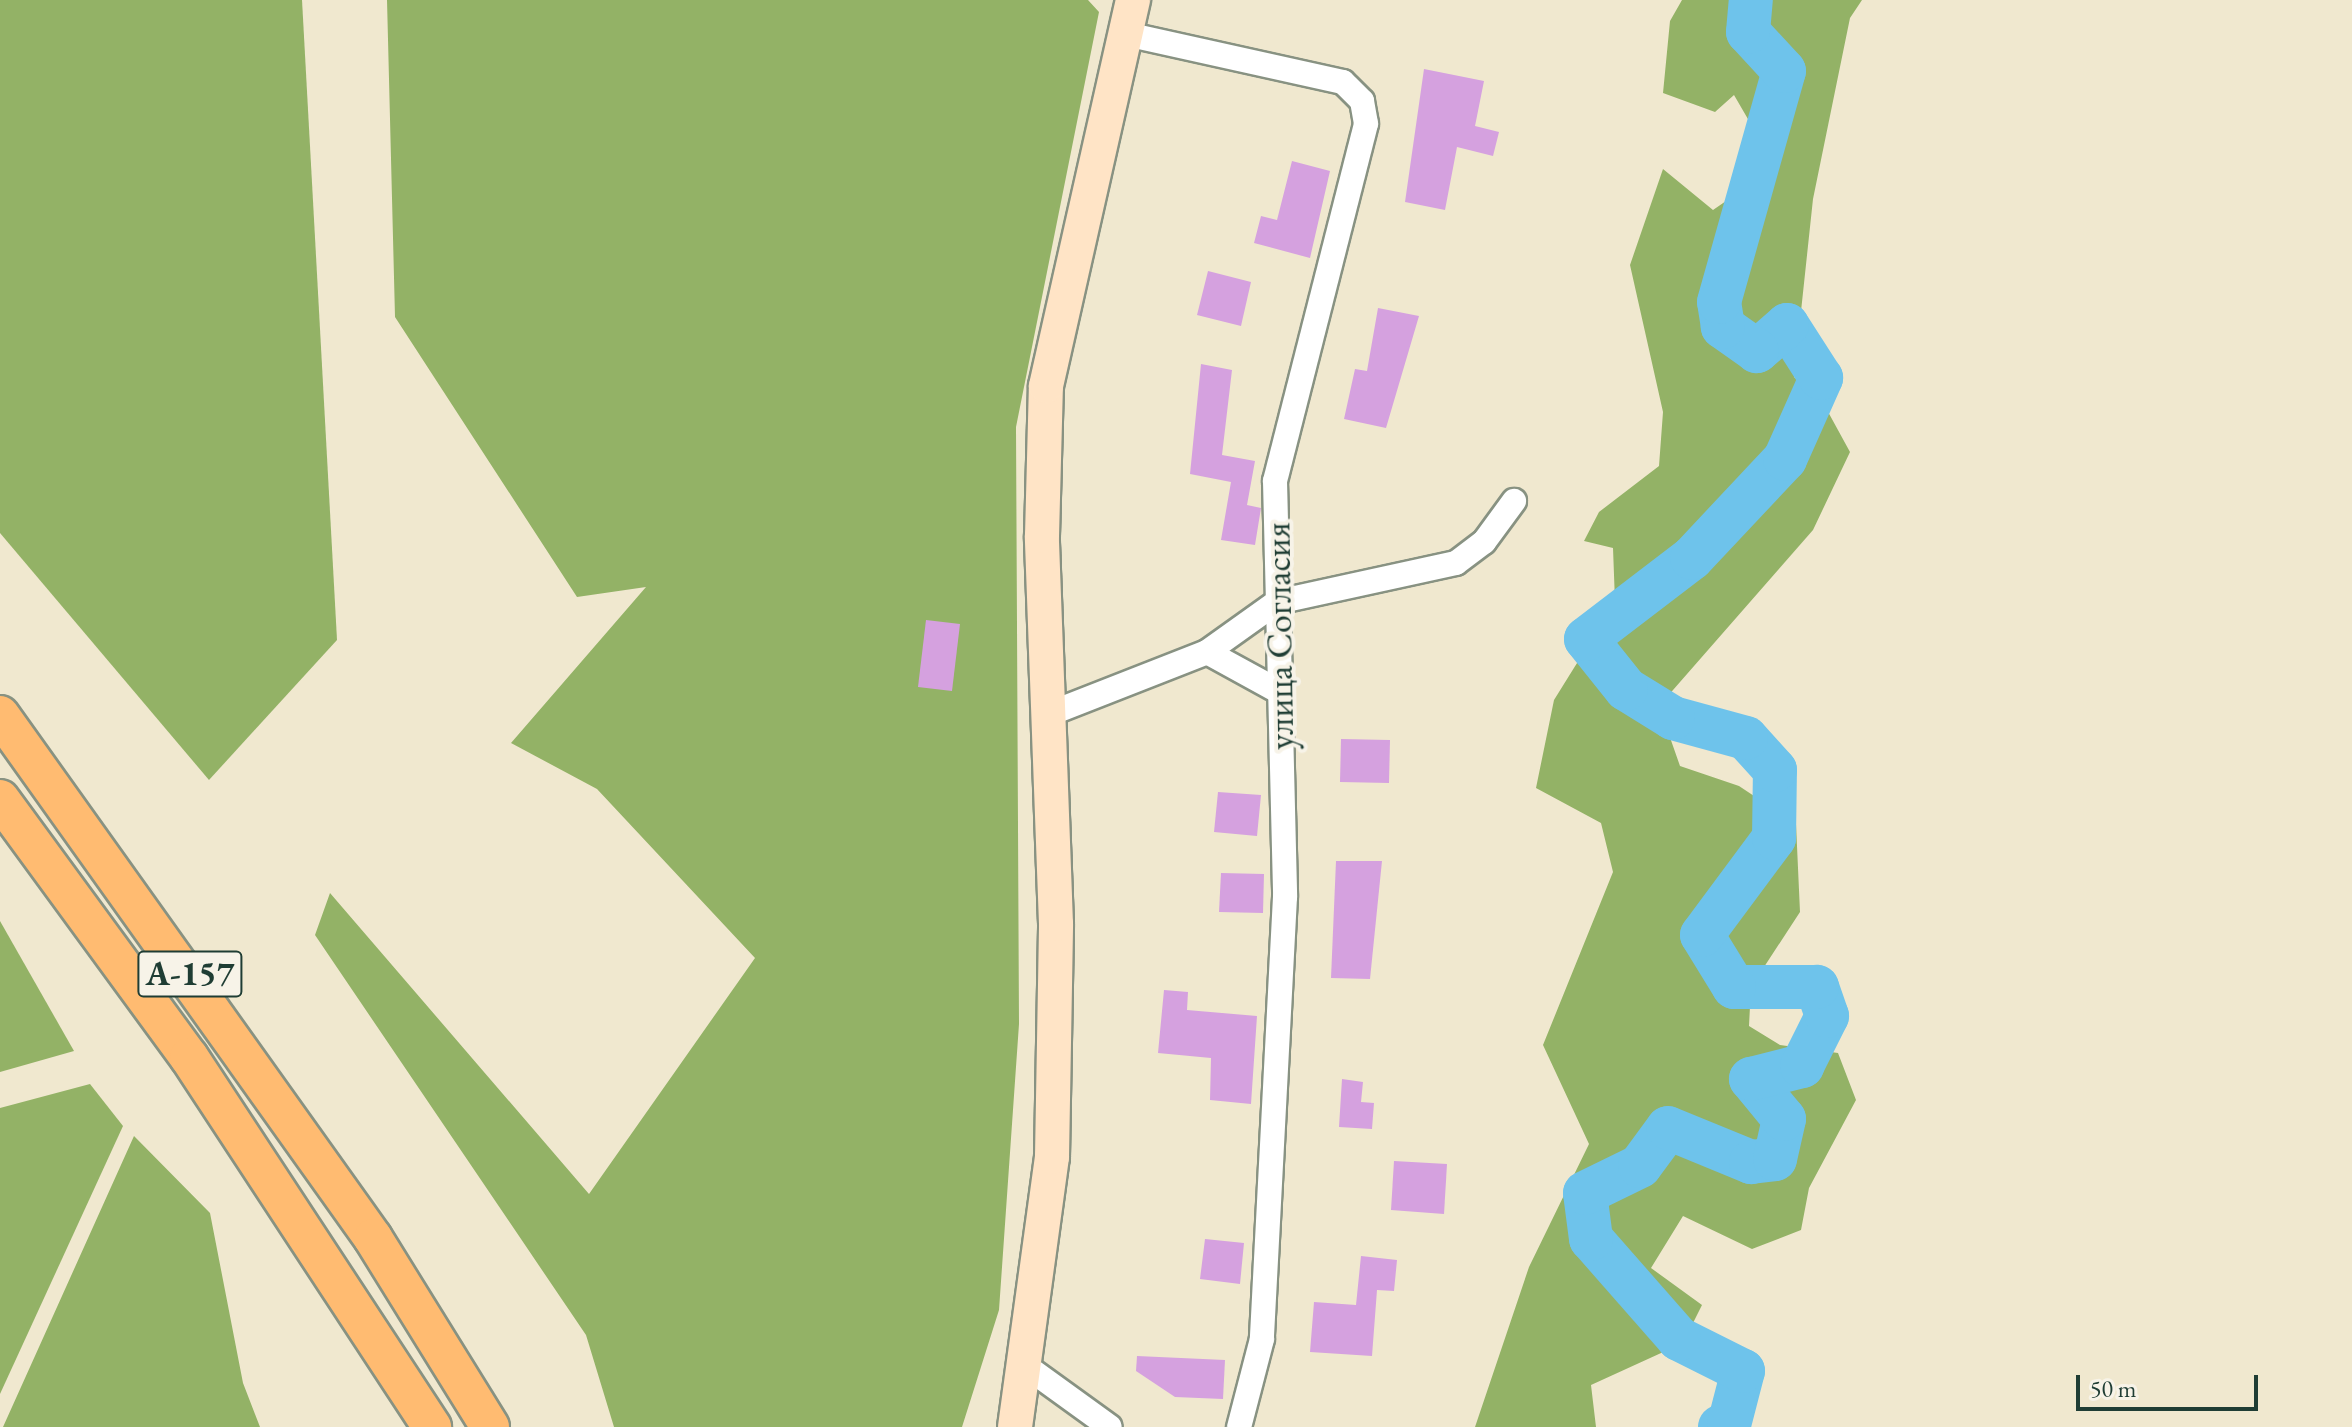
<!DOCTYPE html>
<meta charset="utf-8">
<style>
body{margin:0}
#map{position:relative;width:2352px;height:1427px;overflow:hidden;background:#f0e8cf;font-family:"EB Garamond",serif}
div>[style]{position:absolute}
.forest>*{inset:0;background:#93b266}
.river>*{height:44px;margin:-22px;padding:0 22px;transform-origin:22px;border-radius:22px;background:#6ec3eb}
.building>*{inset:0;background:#d5a1df}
.roads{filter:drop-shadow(2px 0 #889282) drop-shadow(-2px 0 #889282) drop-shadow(0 2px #889282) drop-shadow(0 -2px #889282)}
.street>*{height:24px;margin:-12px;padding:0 12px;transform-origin:12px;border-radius:12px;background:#fff}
.secondary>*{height:34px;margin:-17px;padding:0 17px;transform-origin:17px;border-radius:17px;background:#ffe4c6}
.primary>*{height:38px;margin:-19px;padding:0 19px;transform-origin:19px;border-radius:19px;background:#ffbb71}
span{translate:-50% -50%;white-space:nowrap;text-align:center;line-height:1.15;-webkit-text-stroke:8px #f7f3e8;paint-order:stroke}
.shield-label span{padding:2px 6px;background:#f7f3e8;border:2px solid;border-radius:6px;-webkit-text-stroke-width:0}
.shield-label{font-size:34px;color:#1f3d34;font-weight:700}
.street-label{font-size:36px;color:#1f3d34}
.scale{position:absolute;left:2076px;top:1375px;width:182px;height:36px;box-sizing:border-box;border:4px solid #1f3d34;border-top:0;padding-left:10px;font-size:24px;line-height:28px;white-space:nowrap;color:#1f3d34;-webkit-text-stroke:6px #f7f3e8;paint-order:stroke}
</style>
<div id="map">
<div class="forest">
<i style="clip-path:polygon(0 0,302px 0,337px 640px,209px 780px,0 533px)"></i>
<i style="clip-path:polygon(387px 0,1088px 0,1099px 12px,1016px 427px,1019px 1024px,999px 1310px,962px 1427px,614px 1427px,586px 1335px,315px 935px,330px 893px,589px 1194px,755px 958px,597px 789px,511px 743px,646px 587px,577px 597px,395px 317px)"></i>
<i style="clip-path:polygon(1682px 0,1862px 0,1850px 18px,1813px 199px,1794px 377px,1821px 399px,1850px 452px,1813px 530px,1659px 706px,1680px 766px,1739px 786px,1796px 824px,1800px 912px,1751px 987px,1749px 1026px,1780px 1045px,1838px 1053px,1856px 1100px,1809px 1188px,1801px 1230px,1752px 1249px,1683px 1216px,1651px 1268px,1702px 1305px,1683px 1343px,1591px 1385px,1596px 1427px,1475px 1427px,1529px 1267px,1589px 1144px,1543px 1045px,1613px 872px,1601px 823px,1536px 788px,1554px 700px,1615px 602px,1613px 548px,1584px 541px,1599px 512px,1659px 466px,1663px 412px,1630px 265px,1663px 169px,1713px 210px,1742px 190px,1763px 145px,1734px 95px,1715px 112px,1663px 93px,1670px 21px)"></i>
<i style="clip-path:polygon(0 921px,74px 1051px,0 1072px)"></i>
<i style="clip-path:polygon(90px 1084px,123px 1126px,0 1394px,0 1108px)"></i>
<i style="clip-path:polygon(134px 1136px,210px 1213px,243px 1383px,260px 1427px,3px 1427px)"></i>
</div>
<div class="river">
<i style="left:1720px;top:1427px;width:9px;rotate:-13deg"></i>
<i style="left:1729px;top:1425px;width:56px;rotate:-75.5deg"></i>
<i style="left:1743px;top:1371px;width:72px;rotate:-153.4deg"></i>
<i style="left:1679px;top:1339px;width:133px;rotate:-131.3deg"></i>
<i style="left:1591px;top:1239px;width:46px;rotate:-97.4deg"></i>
<i style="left:1585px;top:1193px;width:61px;rotate:-26.1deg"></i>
<i style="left:1640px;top:1166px;width:47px;rotate:-53.6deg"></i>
<i style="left:1668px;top:1128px;width:90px;rotate:22.3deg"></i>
<i style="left:1751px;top:1162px;width:24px;rotate:-7deg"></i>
<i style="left:1775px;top:1159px;width:41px;rotate:-77.3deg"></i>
<i style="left:1784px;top:1119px;width:52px;rotate:-129.5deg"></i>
<i style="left:1751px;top:1079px;width:53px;rotate:-14.3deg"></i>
<i style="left:1802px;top:1066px;width:56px;rotate:-63.4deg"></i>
<i style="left:1827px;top:1016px;width:31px;rotate:-109deg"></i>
<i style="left:1817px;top:987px;width:83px;rotate:180deg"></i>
<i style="left:1734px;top:987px;width:61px;rotate:-121.6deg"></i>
<i style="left:1702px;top:935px;width:121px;rotate:-53.4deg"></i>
<i style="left:1774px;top:838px;width:68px;rotate:-89.2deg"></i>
<i style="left:1775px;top:770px;width:43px;rotate:-132.2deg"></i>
<i style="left:1746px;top:738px;width:76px;rotate:-164.7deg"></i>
<i style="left:1673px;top:718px;width:55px;rotate:-148.3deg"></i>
<i style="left:1626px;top:689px;width:64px;rotate:-128.7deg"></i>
<i style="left:1586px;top:639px;width:133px;rotate:-37.4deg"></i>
<i style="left:1692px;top:558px;width:136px;rotate:-46.8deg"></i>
<i style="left:1785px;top:459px;width:89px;rotate:-66deg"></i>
<i style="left:1821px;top:378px;width:63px;rotate:-122.7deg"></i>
<i style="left:1787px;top:325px;width:40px;rotate:139deg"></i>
<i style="left:1757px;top:351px;width:42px;rotate:-144.8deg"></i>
<i style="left:1723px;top:327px;width:25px;rotate:-99deg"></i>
<i style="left:1719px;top:302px;width:240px;rotate:-74.3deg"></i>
<i style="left:1784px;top:71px;width:53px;rotate:-132.7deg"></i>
<i style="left:1748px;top:32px;width:32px;rotate:-85deg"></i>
</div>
<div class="building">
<i style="clip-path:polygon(1424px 69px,1484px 81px,1475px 126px,1499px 132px,1493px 156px,1457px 147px,1445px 210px,1405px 202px)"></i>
<i style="clip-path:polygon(1292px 161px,1330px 171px,1310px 258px,1254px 243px,1261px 216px,1277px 220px)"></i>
<i style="clip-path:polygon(1208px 271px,1251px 282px,1241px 326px,1197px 315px)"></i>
<i style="clip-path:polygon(1378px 308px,1419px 316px,1386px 428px,1344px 419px,1355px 369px,1367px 371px)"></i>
<i style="clip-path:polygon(1201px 364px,1232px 370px,1222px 455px,1255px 461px,1247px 505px,1261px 508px,1255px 545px,1221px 540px,1231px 482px,1190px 474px)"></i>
<i style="clip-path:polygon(926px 620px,960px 624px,952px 691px,918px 687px)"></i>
<i style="clip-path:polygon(1341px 739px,1390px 740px,1389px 783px,1340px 782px)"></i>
<i style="clip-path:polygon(1218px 792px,1261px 795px,1257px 836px,1214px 832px)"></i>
<i style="clip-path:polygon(1336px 861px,1382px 861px,1370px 979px,1331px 978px)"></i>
<i style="clip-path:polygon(1221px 873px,1264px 874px,1263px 913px,1219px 912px)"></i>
<i style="clip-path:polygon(1164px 990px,1188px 992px,1187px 1010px,1257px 1016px,1251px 1104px,1210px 1100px,1211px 1058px,1158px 1053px)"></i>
<i style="clip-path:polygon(1342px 1079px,1363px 1082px,1361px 1102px,1374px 1103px,1372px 1129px,1339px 1127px)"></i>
<i style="clip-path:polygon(1394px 1161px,1447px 1164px,1444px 1214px,1391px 1210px)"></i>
<i style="clip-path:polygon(1205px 1239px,1244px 1243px,1240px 1284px,1200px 1279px)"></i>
<i style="clip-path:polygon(1361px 1256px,1397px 1260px,1394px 1291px,1377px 1290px,1372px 1356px,1310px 1352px,1314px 1302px,1356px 1305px)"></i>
<i style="clip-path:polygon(1137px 1356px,1225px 1360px,1223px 1399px,1175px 1397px,1136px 1371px)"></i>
</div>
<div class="roads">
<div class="street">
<i style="left:1126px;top:34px;width:222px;rotate:12.5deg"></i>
<i style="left:1343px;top:82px;width:27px;rotate:45deg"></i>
<i style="left:1362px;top:101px;width:23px;rotate:80deg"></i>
<i style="left:1366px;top:124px;width:368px;rotate:104.3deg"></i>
<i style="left:1275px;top:481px;width:416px;rotate:88.6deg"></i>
<i style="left:1285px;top:897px;width:443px;rotate:93deg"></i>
<i style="left:1262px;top:1339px;width:91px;rotate:104.6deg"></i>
<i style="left:1207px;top:652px;width:83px;rotate:28.7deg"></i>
<i style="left:1049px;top:714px;width:170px;rotate:-21.4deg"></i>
<i style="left:1207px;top:652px;width:86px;rotate:-35.5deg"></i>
<i style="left:1277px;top:602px;width:183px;rotate:-12.3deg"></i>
<i style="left:1456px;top:563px;width:35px;rotate:-37deg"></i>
<i style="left:1484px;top:542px;width:51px;rotate:-53.8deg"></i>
<i style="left:1027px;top:1367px;width:102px;rotate:35.9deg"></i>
</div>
<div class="secondary">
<i style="left:1015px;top:1427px;width:273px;rotate:-82.2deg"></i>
<i style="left:1052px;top:1157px;width:233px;rotate:-89deg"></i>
<i style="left:1056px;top:924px;width:388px;rotate:-92.1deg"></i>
<i style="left:1042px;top:536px;width:150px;rotate:-88.5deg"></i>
<i style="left:1046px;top:386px;width:396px;rotate:-77.3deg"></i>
</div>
<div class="primary">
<i style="left:0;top:715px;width:642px;rotate:54.5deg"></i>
<i style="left:373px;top:1238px;width:222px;rotate:58.2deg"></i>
<i style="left:0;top:799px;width:320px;rotate:53.8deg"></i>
<i style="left:189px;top:1057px;width:443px;rotate:56.7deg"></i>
</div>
</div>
<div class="shield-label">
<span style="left:190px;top:974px">А-157</span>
</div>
<div class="street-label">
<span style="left:1279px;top:636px;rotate:-91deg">улица Согласия</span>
</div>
<div class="scale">50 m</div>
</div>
